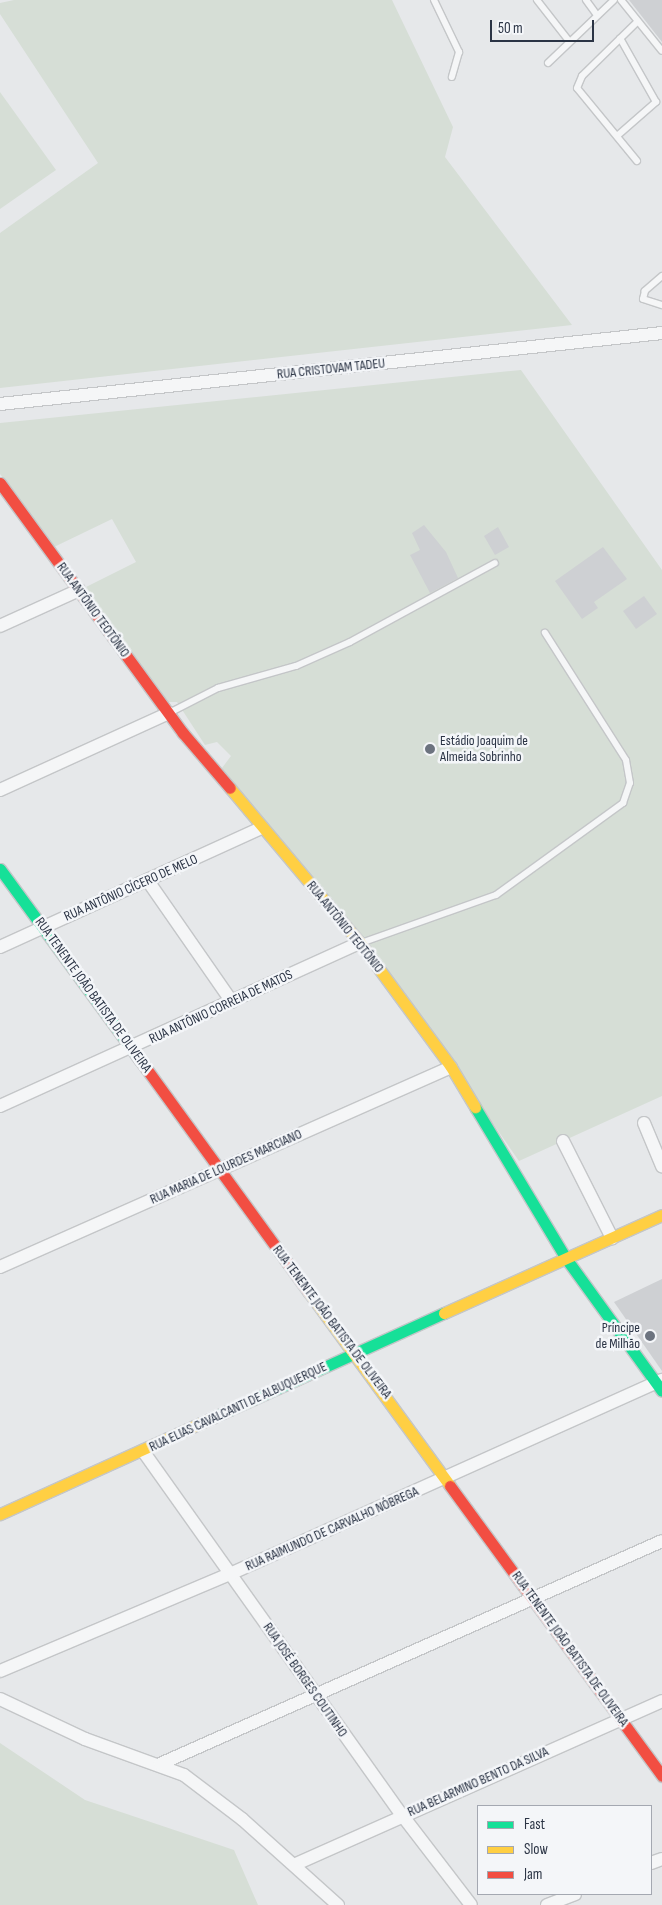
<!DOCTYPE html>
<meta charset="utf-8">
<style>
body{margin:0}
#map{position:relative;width:662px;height:1905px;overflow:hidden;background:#e6e8ea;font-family:"Sofia Sans Condensed",sans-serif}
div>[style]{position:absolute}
.green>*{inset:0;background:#d6ded6}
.building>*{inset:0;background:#ced0d3}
.roads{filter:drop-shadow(1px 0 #c4c6c8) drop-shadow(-1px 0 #c4c6c8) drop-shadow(0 1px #c4c6c8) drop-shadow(0 -1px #c4c6c8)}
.lane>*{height:6px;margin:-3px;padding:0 3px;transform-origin:3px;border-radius:3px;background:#f5f6f7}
.street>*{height:12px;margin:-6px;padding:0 6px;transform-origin:6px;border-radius:6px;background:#f5f6f7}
.fast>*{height:11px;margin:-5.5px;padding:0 5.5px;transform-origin:5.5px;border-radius:5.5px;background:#16e098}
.slow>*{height:11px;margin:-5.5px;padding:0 5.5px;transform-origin:5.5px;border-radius:5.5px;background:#ffcf43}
.jam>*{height:11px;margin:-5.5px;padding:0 5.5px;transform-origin:5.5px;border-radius:5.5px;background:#f24e42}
.dots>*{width:14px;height:14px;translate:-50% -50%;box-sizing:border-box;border:2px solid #f4f6f9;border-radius:50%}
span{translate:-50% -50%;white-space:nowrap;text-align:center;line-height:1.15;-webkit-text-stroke:5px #f4f6f9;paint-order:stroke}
.street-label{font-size:14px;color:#2b3445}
.poi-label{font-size:14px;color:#2b3445}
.left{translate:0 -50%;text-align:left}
.right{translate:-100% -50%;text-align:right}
.legend{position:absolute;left:477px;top:1805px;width:175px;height:90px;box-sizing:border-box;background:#f4f6f9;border:1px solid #a4a8b1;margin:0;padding:6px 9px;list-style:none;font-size:15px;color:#2b3445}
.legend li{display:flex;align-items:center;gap:10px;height:25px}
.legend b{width:25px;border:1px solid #a4a8b1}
.scale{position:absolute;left:490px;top:20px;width:104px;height:22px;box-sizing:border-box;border:2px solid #2b3445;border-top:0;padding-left:6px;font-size:15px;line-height:18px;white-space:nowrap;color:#2b3445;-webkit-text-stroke:4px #f4f6f9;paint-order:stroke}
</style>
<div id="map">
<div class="green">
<i style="clip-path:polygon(14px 0,392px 0,453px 127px,445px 157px,572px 325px,0 388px,0 233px,98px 163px,0 14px,0 3px)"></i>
<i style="clip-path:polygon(0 92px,56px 170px,0 209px)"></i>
<i style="clip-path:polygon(521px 370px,662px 570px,662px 1096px,519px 1161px,390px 975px,219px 772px,231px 756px,217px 742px,205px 745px,177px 702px,165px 702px,84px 588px,136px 562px,112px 519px,54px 547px,0 474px,0 423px)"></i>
<i style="clip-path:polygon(0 1743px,85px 1800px,234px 1850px,258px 1905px,0 1905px)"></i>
</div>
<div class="building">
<i style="clip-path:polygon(629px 0,662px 0,662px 42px)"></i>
<i style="clip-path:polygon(424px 525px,446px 552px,458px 578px,430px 593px,410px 555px,420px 550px,412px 533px)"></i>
<i style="clip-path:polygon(498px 527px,509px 547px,495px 555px,484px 536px)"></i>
<i style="clip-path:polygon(603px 547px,627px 579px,594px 602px,598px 608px,582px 619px,555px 581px)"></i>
<i style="clip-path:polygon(644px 596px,657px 614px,636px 629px,623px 611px)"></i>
<i style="clip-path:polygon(662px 1279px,662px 1371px,614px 1302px)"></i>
</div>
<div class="roads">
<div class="lane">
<i style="left:434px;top:0;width:58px;rotate:64.3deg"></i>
<i style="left:459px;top:52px;width:26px;rotate:106deg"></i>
<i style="left:537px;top:0;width:52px;rotate:52deg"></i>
<i style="left:586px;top:0;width:17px;rotate:54deg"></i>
<i style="left:621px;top:0;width:65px;rotate:51.2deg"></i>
<i style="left:548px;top:63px;width:91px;rotate:-43.7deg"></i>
<i style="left:617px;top:136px;width:52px;rotate:-41.1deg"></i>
<i style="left:656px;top:102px;width:73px;rotate:-119.4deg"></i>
<i style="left:637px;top:161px;width:94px;rotate:-129.4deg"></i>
<i style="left:577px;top:88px;width:13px;rotate:-67deg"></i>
<i style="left:582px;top:76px;width:78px;rotate:-44.5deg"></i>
<i style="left:662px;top:276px;width:23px;rotate:139deg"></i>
<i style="left:645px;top:291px;width:8px;rotate:104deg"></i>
<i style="left:643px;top:299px;width:20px;rotate:18deg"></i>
<i style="left:171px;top:712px;width:53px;rotate:-27.1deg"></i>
<i style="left:218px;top:688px;width:81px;rotate:-15.8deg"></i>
<i style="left:296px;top:666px;width:59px;rotate:-24deg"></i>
<i style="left:350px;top:642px;width:165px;rotate:-28.6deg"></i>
<i style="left:361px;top:943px;width:143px;rotate:-19.6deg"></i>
<i style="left:496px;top:895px;width:157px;rotate:-35.9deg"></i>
<i style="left:623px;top:803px;width:21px;rotate:-71deg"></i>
<i style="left:630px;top:783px;width:23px;rotate:-100deg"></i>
<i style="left:626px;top:760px;width:151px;rotate:-122.5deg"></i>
</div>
<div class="street">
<i style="left:0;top:404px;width:666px;rotate:-6.12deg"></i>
<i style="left:0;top:626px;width:87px;rotate:-24.5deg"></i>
<i style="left:0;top:790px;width:186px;rotate:-24.5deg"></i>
<i style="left:148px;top:881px;width:147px;rotate:55.2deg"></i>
<i style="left:0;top:947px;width:287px;rotate:-24.5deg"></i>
<i style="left:0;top:1106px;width:395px;rotate:-24.4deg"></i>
<i style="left:644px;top:1123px;width:47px;rotate:67.3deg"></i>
<i style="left:563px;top:1141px;width:109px;rotate:63.2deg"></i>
<i style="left:0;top:1267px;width:493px;rotate:-23.9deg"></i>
<i style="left:143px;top:1451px;width:447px;rotate:54.6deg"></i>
<i style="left:402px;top:1815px;width:113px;rotate:52.5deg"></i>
<i style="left:0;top:1671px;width:250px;rotate:-22.9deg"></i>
<i style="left:230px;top:1574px;width:474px;rotate:-24.2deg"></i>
<i style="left:0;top:1699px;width:94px;rotate:25.2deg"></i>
<i style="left:85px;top:1739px;width:105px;rotate:20deg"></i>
<i style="left:184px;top:1775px;width:73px;rotate:37.2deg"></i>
<i style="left:242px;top:1819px;width:129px;rotate:41.9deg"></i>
<i style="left:160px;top:1764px;width:549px;rotate:-23.95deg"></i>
<i style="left:651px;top:1863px;width:12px;rotate:-20deg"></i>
<i style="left:296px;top:1864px;width:401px;rotate:-24deg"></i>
<i style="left:547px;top:1905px;width:30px;rotate:-21deg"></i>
</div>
<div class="fast">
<i style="left:0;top:869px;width:237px;rotate:53.8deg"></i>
<i style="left:475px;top:1107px;width:175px;rotate:59deg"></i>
<i style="left:565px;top:1257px;width:165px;rotate:54.1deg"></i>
<i style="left:212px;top:1418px;width:255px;rotate:-24.4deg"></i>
</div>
<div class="slow">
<i style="left:230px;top:788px;width:202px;rotate:50deg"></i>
<i style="left:360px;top:943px;width:154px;rotate:53.7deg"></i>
<i style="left:451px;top:1067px;width:47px;rotate:59deg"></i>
<i style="left:308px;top:1291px;width:241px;rotate:53.9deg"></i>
<i style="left:444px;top:1313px;width:239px;rotate:-24.2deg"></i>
<i style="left:0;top:1514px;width:233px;rotate:-24.4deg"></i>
</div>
<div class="jam">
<i style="left:0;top:483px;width:310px;rotate:53.8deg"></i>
<i style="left:183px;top:733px;width:72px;rotate:49.5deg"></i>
<i style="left:140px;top:1060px;width:286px;rotate:54deg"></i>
<i style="left:450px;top:1486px;width:359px;rotate:53.8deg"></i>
</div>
</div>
<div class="dots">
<i style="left:430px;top:749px;background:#6c737f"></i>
<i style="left:650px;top:1336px;background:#6c737f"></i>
</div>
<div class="street-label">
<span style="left:331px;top:369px;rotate:-6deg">RUA CRISTOVAM TADEU</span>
<span style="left:93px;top:610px;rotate:54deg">RUA ANTÔNIO TEOTÔNIO</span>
<span style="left:131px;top:888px;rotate:-24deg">RUA ANTÔNIO CÍCERO DE MELO</span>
<span style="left:345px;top:927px;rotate:51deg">RUA ANTÔNIO TEOTÔNIO</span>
<span style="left:93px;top:995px;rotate:54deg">RUA TENENTE JOÃO BATISTA DE OLIVEIRA</span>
<span style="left:221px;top:1007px;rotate:-25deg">RUA ANTÔNIO CORREIA DE MATOS</span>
<span style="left:226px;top:1167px;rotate:-24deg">RUA MARIA DE LOURDES MARCIANO</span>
<span style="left:332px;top:1322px;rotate:53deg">RUA TENENTE JOÃO BATISTA DE OLIVEIRA</span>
<span style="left:238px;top:1407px;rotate:-25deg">RUA ELIAS CAVALCANTI DE ALBUQUERQUE</span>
<span style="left:332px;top:1529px;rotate:-24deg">RUA RAIMUNDO DE CARVALHO NÓBREGA</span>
<span style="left:570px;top:1649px;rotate:54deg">RUA TENENTE JOÃO BATISTA DE OLIVEIRA</span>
<span style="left:305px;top:1680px;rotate:55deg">RUA JOSÉ BORGES COUTINHO</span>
<span style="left:478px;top:1782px;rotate:-24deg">RUA BELARMINO BENTO DA SILVA</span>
</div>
<div class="poi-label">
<span class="left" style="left:440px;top:749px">Estádio Joaquim de<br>Almeida Sobrinho</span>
<span class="right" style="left:640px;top:1336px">Príncipe<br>de Milhão</span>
</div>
<ul class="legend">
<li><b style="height:6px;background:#16e098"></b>Fast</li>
<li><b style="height:6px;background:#ffcf43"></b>Slow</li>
<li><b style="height:6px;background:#f24e42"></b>Jam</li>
</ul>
<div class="scale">50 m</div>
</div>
